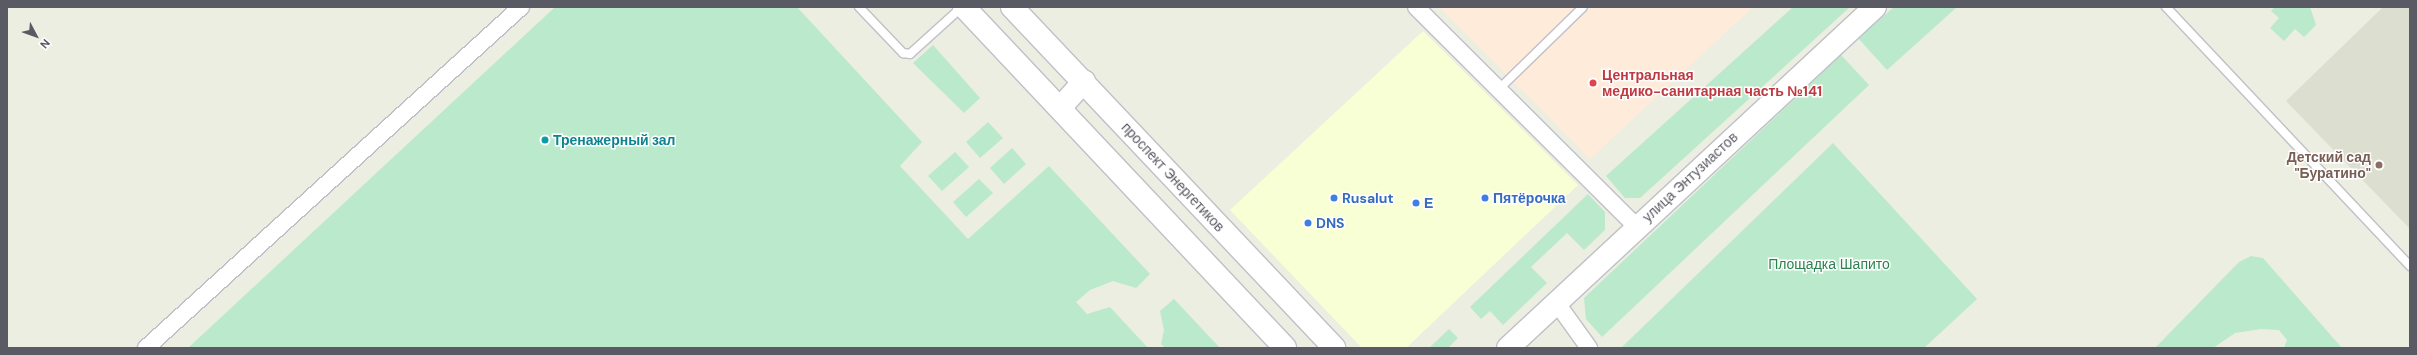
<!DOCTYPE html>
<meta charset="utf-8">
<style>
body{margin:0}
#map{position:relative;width:2417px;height:355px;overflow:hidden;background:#eceee1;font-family:"DM Sans",sans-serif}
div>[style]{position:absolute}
.commercial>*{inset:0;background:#f9ffd5}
.education>*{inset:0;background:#dcded0}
.medical>*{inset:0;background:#feebda}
.green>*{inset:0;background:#bae9cc}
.roads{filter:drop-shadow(1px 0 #c0c0c9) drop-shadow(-1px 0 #c0c0c9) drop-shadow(0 1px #c0c0c9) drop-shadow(0 -1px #c0c0c9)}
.lane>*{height:8px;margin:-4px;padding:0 4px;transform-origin:4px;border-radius:4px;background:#fff}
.street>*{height:16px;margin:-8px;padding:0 8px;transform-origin:8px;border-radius:8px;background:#fff}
.secondary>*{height:22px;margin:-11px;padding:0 11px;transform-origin:11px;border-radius:11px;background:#fff}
.dots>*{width:11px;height:11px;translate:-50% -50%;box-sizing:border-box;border:2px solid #fff;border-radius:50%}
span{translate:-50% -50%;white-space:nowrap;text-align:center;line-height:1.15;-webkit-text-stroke:3px #fff;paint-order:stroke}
.health-label{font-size:14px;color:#be3a42;font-weight:700}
.left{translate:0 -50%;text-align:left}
.culture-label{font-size:14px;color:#0d838f;font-weight:700}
.education-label{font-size:14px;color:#785e54;font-weight:700}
.right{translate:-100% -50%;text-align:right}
.street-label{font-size:14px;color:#595a64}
.shop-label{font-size:14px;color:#366cbe;font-weight:700}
.park-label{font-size:14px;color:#2b824f}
.frame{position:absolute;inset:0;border:8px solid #595a64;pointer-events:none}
.north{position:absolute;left:16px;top:16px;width:40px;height:40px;-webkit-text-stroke:3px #fff;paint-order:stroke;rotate:131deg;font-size:11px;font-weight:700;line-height:16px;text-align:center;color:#595a64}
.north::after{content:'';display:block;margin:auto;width:14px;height:18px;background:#595a64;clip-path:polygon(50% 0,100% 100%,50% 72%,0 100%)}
</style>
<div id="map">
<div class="commercial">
<i style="clip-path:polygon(1423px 31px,1578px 185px,1406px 348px,1362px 348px,1230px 210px)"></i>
</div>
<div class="education">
<i style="clip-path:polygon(2383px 7px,2410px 7px,2410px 229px,2286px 101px)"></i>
</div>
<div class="medical">
<i style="clip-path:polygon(1439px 7px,1753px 7px,1590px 159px)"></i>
</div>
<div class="green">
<i style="clip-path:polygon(555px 7px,797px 7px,922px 142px,900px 166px,968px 239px,1049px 166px,1150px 274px,1136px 288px,1113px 281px,1090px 290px,1076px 302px,1087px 314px,1110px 307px,1148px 348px,188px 348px)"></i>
<i style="clip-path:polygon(1793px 7px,1850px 7px,1640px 198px,1625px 198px,1606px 176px)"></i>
<i style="clip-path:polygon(1894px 7px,1957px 7px,1887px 70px,1858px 38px)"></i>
<i style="clip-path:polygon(2275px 7px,2310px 7px,2316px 25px,2304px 37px,2295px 29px,2284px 41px,2270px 28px,2279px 18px,2271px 11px)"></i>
<i style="clip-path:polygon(933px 45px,980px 98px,964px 113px,913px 63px)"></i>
<i style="clip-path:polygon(1841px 55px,1869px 85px,1602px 337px,1586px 319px,1584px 298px)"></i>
<i style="clip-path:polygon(988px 122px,1003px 138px,980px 158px,966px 142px)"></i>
<i style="clip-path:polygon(1833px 143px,1977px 299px,1924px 348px,1621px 348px)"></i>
<i style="clip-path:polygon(1012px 148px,1026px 164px,1004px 184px,990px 168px)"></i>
<i style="clip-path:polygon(955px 152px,969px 167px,942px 191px,928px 176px)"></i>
<i style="clip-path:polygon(979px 179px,993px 193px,966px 217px,953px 202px)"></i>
<i style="clip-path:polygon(1588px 194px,1605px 212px,1605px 230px,1584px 250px,1567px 233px,1531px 267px,1547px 283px,1503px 325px,1490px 311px,1481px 319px,1470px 307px)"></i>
<i style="clip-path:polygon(2251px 256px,2263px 258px,2342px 348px,2284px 348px,2287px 340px,2279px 330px,2261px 329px,2235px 333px,2213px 348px,2155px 348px,2239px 262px)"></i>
<i style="clip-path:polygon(1174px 299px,1220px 348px,1165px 348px,1161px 344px,1164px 330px,1160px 311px)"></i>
<i style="clip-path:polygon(1449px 329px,1458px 338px,1448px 348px,1429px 348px)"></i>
</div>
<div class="roads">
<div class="lane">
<i style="left:859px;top:7px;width:64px;rotate:46.3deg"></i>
<i style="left:903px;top:53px;width:7px;rotate:8deg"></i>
<i style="left:910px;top:54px;width:70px;rotate:-42.1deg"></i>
<i style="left:2166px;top:7px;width:356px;rotate:46.7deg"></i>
<i style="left:1499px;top:89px;width:117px;rotate:-44.3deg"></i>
</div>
<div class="street">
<i style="left:1416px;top:7px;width:312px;rotate:44.9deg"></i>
<i style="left:1556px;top:302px;width:57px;rotate:54.3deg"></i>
<i style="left:146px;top:348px;width:507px;rotate:-42.28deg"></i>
</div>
<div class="secondary">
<i style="left:964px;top:7px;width:468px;rotate:46.7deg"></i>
<i style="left:1012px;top:7px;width:469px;rotate:46.6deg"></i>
<i style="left:1060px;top:108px;width:36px;rotate:-48deg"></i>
<i style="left:1508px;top:348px;width:501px;rotate:-42.9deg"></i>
</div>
</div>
<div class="dots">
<i style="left:1593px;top:83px;background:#e0444e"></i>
<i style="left:545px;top:140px;background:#0f9aa8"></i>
<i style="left:2379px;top:165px;background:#8d6e63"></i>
<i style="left:1334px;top:198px;background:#3f7fe0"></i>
<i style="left:1485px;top:198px;background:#3f7fe0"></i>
<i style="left:1416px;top:203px;background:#3f7fe0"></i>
<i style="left:1308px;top:223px;background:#3f7fe0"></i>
</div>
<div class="health-label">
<span class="left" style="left:1602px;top:83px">Центральная<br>медико-санитарная часть №141</span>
</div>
<div class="culture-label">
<span class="left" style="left:553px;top:140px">Тренажерный зал</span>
</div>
<div class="education-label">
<span class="right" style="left:2371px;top:165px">Детский сад<br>"Буратино"</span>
</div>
<div class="street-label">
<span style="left:1173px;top:177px;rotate:47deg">проспект Энергетиков</span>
<span style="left:1690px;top:177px;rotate:-43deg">улица Энтузиастов</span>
</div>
<div class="shop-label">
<span class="left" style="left:1342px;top:198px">Rusalut</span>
<span class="left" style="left:1493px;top:198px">Пятёрочка</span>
<span class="left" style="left:1424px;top:203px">Е</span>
<span class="left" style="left:1316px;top:223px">DNS</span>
</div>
<div class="park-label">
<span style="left:1829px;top:264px">Площадка Шапито</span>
</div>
<div class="frame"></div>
<div class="north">N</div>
</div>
